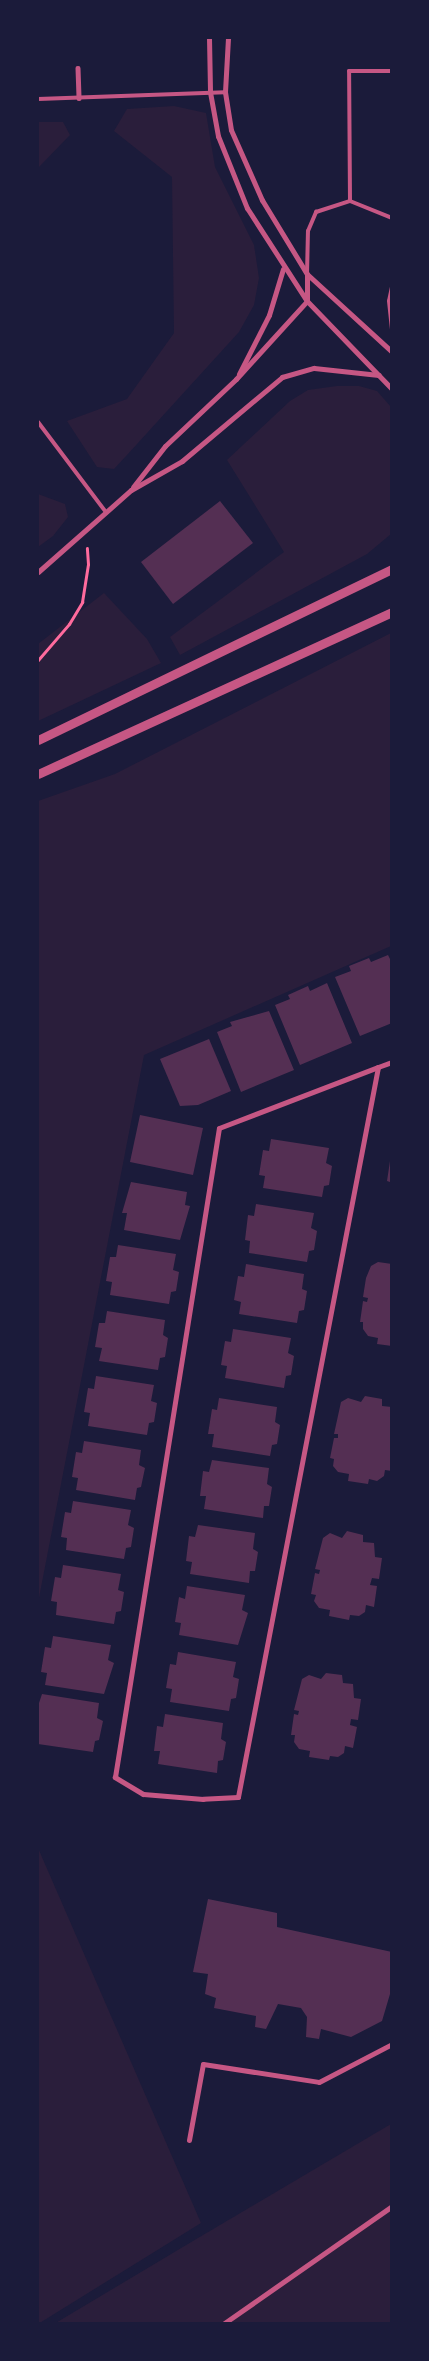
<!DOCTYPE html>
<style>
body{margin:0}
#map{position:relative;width:429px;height:2361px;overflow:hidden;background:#1b1b3a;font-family:"Source Sans 3",sans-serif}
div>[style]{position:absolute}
.green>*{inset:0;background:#2a1e3b}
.building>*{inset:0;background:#542f53}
.path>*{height:3px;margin:-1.5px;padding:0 1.5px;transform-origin:1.5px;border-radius:1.5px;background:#ff6b9d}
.service>*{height:4px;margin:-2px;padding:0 2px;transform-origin:2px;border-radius:2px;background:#c65784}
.pedestrian>*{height:4.5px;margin:-2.25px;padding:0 2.25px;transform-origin:2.25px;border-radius:2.25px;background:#c65784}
.minor>*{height:5px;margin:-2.5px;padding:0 2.5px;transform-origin:2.5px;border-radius:2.5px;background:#c65784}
.tertiary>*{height:9px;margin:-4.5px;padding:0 4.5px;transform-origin:4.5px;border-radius:4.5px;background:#c65784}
span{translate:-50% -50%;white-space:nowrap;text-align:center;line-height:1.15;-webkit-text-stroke:5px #1b1b3a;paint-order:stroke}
.frame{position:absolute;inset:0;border:39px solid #1b1b3a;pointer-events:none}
</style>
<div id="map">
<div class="green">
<i style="clip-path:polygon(174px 106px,206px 113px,215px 167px,254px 245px,259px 278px,254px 305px,239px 332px,127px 455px,114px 469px,97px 467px,67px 421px,127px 399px,174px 333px,172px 177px,114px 131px,127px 109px)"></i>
<i style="clip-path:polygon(38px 122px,63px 122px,70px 135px,38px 168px)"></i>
<i style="clip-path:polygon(337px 386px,359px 386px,377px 391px,391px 407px,391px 534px,367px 554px,180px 655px,170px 637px,284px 552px,227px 460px,290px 401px,308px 390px)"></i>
<i style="clip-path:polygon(38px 494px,65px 504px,68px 517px,53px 536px,38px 547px)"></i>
<i style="clip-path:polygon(104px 593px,147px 639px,161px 663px,38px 721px,38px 644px)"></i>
<i style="clip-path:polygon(391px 633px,391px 946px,144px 1055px,38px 1603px,38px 801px,115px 774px)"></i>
<i style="clip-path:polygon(38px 1848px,201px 2223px,38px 2324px)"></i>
<i style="clip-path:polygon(391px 2124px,391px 2323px,54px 2324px,193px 2241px)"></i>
</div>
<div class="building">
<i style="clip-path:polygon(220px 501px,253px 543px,173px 604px,141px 562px)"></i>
<i style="clip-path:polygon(388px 955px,392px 963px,392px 1023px,360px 1036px,335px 977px,351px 971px,349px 966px,369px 958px,371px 962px)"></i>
<i style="clip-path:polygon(327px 983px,352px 1043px,300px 1065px,275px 1005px,290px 999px,288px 995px,308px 986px,310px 991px)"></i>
<i style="clip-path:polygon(269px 1011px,294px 1070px,241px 1092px,217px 1032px,232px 1026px,230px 1022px)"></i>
<i style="clip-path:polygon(209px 1039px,231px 1091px,198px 1105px,180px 1106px,160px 1059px)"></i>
<i style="clip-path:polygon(140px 1115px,203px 1128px,193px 1175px,130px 1162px)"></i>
<i style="clip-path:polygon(271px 1139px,329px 1148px,326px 1163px,332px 1166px,329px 1185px,324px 1186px,322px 1197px,263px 1188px,265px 1176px,259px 1175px,263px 1150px,269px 1151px)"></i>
<i style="clip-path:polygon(390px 1161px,392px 1161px,392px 1192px,390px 1182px,387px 1181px)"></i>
<i style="clip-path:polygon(131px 1182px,187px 1192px,185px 1205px,190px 1206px,180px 1240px,124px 1230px,127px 1213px,122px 1213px)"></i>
<i style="clip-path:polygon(256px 1204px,314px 1213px,311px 1228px,317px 1231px,314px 1250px,309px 1251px,307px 1262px,249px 1253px,250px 1241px,245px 1240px,248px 1215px,254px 1216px)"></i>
<i style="clip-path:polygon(118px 1245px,176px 1254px,173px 1270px,179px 1272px,176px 1291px,171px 1292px,169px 1304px,110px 1295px,112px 1282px,106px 1281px,110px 1257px,116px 1257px)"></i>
<i style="clip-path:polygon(378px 1262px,392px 1264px,392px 1346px,377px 1344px,378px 1338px,368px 1336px,363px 1329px,363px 1322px,360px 1322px,363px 1301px,367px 1302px,368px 1298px,363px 1297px,366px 1278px,371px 1266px)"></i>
<i style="clip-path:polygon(246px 1264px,304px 1274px,302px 1289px,307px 1291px,304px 1310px,299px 1311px,297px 1323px,239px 1314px,241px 1302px,234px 1300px,238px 1276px,244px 1277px)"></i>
<i style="clip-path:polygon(107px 1311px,165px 1320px,163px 1335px,168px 1338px,165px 1357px,160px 1358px,158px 1370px,99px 1361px,102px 1348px,95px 1347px,99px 1323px,105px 1323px)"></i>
<i style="clip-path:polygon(233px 1329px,291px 1338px,288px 1353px,294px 1356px,291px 1375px,286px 1376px,284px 1388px,225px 1378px,227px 1366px,221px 1365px,225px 1341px,231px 1342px)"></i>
<i style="clip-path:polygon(96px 1376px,154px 1385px,151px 1401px,157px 1403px,154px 1422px,149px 1423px,147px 1435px,88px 1426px,90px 1413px,84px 1412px,88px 1388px,94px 1389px)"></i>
<i style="clip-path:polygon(365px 1396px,382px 1399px,382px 1406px,392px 1407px,392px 1471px,385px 1470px,384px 1476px,377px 1481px,369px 1479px,368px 1484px,348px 1481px,349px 1474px,338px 1472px,333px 1466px,334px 1459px,330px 1458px,334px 1438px,338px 1438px,338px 1434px,334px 1434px,341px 1402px,348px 1398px,361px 1402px)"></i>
<i style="clip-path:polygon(219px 1398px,277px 1407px,275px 1422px,280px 1425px,277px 1444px,272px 1445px,270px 1456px,212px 1447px,214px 1434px,208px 1434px,212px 1409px,217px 1410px)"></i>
<i style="clip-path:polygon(84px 1441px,141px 1450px,139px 1465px,145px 1468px,141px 1487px,137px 1488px,135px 1500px,76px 1490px,78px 1478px,72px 1477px,76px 1452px,82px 1453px)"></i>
<i style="clip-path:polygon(212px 1460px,269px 1468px,267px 1484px,272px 1487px,269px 1506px,264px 1506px,263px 1518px,204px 1509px,206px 1496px,200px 1496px,203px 1471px,209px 1472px)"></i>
<i style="clip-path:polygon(73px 1501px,131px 1510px,128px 1525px,134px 1528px,131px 1547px,126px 1548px,124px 1559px,66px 1550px,67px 1538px,61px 1537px,65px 1512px,71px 1513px)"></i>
<i style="clip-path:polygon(198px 1525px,255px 1533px,253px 1549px,258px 1552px,255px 1571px,250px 1571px,249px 1583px,190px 1574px,192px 1562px,186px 1561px,189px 1536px,195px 1537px)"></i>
<i style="clip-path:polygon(347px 1531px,363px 1535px,363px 1542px,374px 1543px,375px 1557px,382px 1558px,379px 1579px,372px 1578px,370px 1585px,377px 1586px,374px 1607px,366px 1605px,365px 1612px,359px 1616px,350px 1615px,349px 1620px,329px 1616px,330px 1610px,319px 1608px,314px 1601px,316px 1595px,311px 1594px,315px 1573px,319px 1574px,320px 1570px,315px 1569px,323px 1538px,330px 1533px,342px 1538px)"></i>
<i style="clip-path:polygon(63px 1565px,121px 1574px,118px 1590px,124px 1592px,121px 1611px,116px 1612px,114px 1624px,56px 1615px,57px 1602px,51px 1601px,55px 1577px,61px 1578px)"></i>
<i style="clip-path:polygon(187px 1586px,245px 1595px,242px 1610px,248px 1613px,238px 1645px,179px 1635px,181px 1623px,175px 1622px,179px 1597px,185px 1599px)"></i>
<i style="clip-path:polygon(53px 1636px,111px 1645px,108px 1660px,114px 1663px,104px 1694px,45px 1685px,47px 1673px,41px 1672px,45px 1647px,51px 1648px)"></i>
<i style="clip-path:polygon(178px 1652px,236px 1662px,233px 1677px,239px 1679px,236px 1698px,231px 1699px,229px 1711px,170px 1702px,172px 1689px,166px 1688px,170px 1664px,176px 1665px)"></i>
<i style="clip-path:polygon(326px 1673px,342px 1675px,343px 1683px,353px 1684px,354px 1698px,361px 1699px,358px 1720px,351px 1719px,350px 1725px,357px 1727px,353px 1748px,345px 1746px,344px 1753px,338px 1757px,330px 1756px,329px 1760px,309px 1757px,310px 1751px,299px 1749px,294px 1742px,295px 1735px,291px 1735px,294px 1714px,298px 1715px,299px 1711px,294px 1710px,302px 1679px,309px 1675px,321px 1679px)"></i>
<i style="clip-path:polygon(42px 1694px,99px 1703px,97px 1718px,103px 1721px,99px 1740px,95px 1741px,93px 1752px,38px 1744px,38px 1706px)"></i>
<i style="clip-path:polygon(165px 1714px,223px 1723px,221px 1739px,226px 1742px,223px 1760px,218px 1761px,217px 1773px,158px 1764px,160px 1751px,154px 1751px,157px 1726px,163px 1727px)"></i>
<i style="clip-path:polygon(208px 1899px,277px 1913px,277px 1927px,392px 1952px,390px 1994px,382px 2021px,351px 2037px,321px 2029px,319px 2039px,306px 2037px,307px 2017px,301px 2008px,278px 2004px,266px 2029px,255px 2027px,256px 2016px,214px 2008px,216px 1998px,205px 1994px,208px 1974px,193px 1972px)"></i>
</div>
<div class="path">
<i style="left:38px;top:660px;width:48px;rotate:-49.3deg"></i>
<i style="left:69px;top:624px;width:26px;rotate:-59deg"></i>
<i style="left:82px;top:602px;width:38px;rotate:-81deg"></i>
<i style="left:88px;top:564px;width:16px;rotate:-94deg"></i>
</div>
<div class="service">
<i style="left:38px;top:99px;width:187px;rotate:-2.1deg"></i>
<i style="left:350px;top:201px;width:45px;rotate:22deg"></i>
<i style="left:307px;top:274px;width:43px;rotate:-88.7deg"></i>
<i style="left:308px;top:231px;width:21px;rotate:-67deg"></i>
<i style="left:316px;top:212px;width:36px;rotate:-18deg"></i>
<i style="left:350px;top:201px;width:130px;rotate:-90.4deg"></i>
<i style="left:349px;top:71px;width:43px"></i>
<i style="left:392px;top:287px;width:14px;rotate:102deg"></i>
<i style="left:389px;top:301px;width:29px;rotate:84deg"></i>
<i style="left:38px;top:422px;width:111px;rotate:53deg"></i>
</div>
<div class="pedestrian">
<i style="left:78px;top:68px;width:30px;rotate:88deg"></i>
</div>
<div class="minor">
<i style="left:209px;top:38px;width:54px;rotate:88.9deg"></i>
<i style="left:210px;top:92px;width:45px;rotate:79.7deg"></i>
<i style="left:218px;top:136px;width:78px;rotate:68.1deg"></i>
<i style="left:247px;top:208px;width:111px;rotate:57.2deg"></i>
<i style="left:307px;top:301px;width:122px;rotate:46deg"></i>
<i style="left:228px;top:38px;width:54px;rotate:93.2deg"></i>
<i style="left:225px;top:92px;width:38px;rotate:81deg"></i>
<i style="left:231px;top:130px;width:77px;rotate:66.1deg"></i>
<i style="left:262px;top:200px;width:87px;rotate:58.7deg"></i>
<i style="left:307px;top:274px;width:115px;rotate:42.5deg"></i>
<i style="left:239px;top:374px;width:66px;rotate:-63deg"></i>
<i style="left:269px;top:315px;width:48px;rotate:-73.1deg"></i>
<i style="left:133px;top:487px;width:52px;rotate:-52deg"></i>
<i style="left:165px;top:446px;width:98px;rotate:-43.3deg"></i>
<i style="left:236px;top:379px;width:105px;rotate:-47.7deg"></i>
<i style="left:307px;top:301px;width:27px;rotate:-90deg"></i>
<i style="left:38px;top:572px;width:124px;rotate:-41.4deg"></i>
<i style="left:131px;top:490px;width:59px;rotate:-29.6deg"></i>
<i style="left:182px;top:461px;width:131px;rotate:-40deg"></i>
<i style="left:282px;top:377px;width:33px;rotate:-16deg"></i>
<i style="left:314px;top:368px;width:65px;rotate:6.1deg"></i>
<i style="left:378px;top:1067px;width:743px;rotate:100.86deg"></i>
<i style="left:238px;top:1797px;width:35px;rotate:177deg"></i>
<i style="left:203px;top:1799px;width:60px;rotate:-175.2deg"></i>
<i style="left:143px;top:1794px;width:33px;rotate:-149deg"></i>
<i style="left:115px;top:1777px;width:657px;rotate:-80.9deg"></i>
<i style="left:219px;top:1128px;width:170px;rotate:-21deg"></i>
<i style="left:378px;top:1067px;width:15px;rotate:-20deg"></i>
<i style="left:189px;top:2140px;width:77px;rotate:-79.6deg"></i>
<i style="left:203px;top:2064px;width:117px;rotate:8.8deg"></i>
<i style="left:319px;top:2082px;width:82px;rotate:-27.5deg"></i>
<i style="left:223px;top:2324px;width:206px;rotate:-34.9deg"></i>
</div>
<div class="tertiary">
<i style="left:38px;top:740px;width:393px;rotate:-25.8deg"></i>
<i style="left:38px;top:774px;width:389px;rotate:-24.6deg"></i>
</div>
<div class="frame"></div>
</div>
